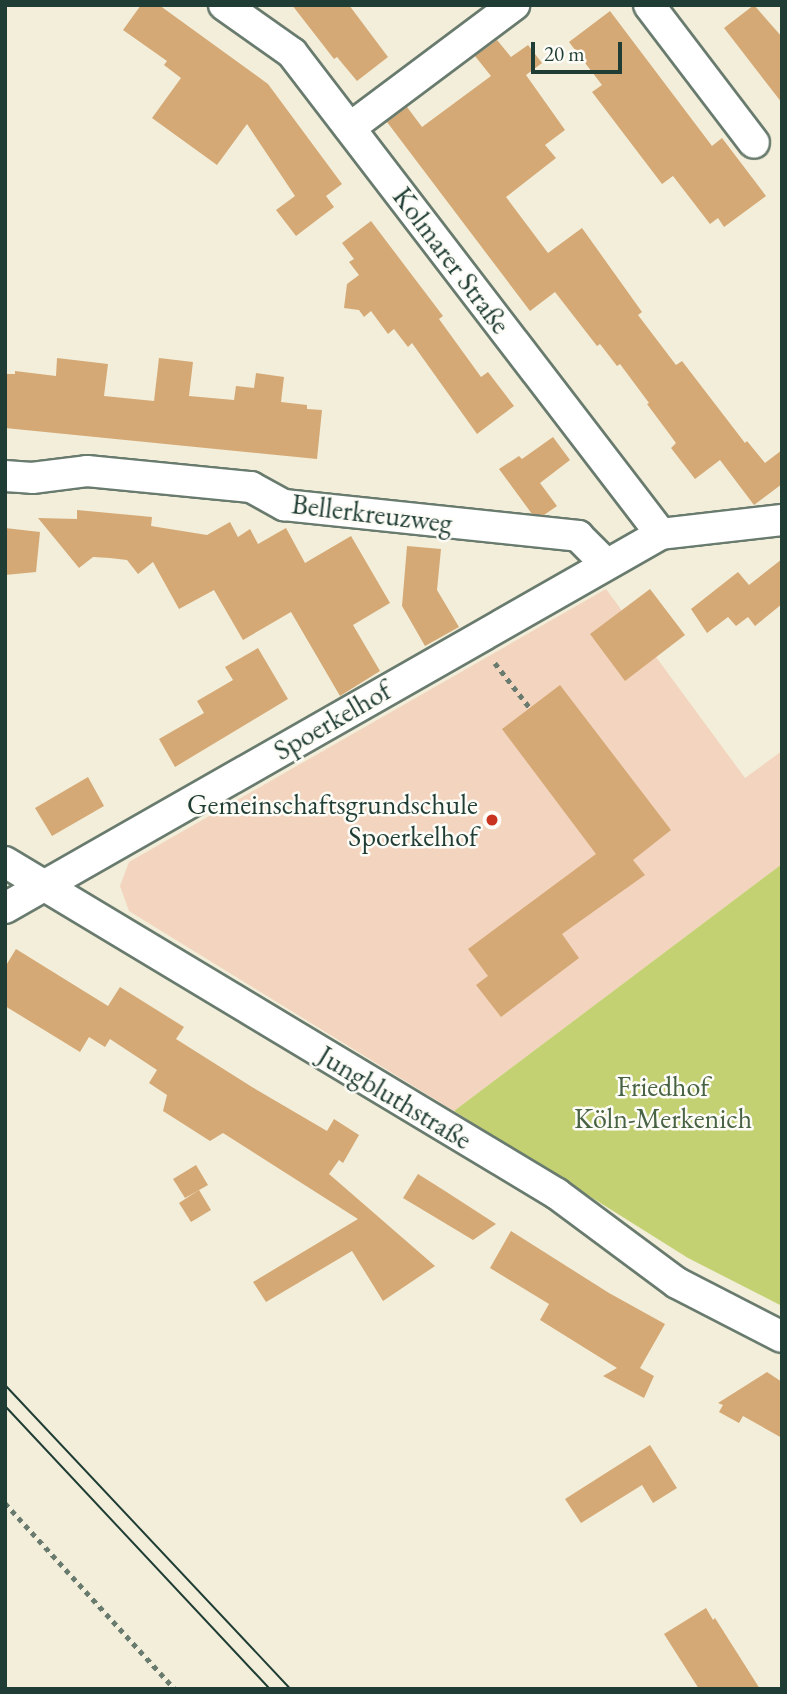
<!DOCTYPE html>
<meta charset="utf-8">
<style>
body{margin:0}
#map{position:relative;width:787px;height:1694px;overflow:hidden;background:#f2eeda;font-family:"EB Garamond",serif}
div>[style]{position:absolute}
.built>*{inset:0;background:#f3d4be}
.green>*{inset:0;background:#c4d173}
.building>*{inset:0;background:#d5a975}
.path>*{height:4.5px;margin-top:-2.25px;transform-origin:0;background:repeating-linear-gradient(90deg,#697b6e 0 5px,transparent 0 10px)}
.roads{filter:drop-shadow(2px 0 #697b6e) drop-shadow(-2px 0 #697b6e) drop-shadow(0 2px #697b6e) drop-shadow(0 -2px #697b6e)}
.minor>*{height:30px;margin:-15px;padding:0 15px;transform-origin:15px;border-radius:15px;background:#fff}
.tram>*{height:2px;margin:-1px;padding:0 1px;transform-origin:1px;border-radius:1px;background:#1f3d34}
.dots>*{width:19px;height:19px;translate:-50% -50%;box-sizing:border-box;border:4px solid #fdfcf7;border-radius:50%}
span{translate:-50% -50%;white-space:nowrap;text-align:center;line-height:1.15;-webkit-text-stroke:5px #fdfcf7;paint-order:stroke}
.street-label{font-size:28px;color:#1f3d34}
.poi-label{font-size:28px;color:#1f3d34}
.right{translate:-100% -50%;text-align:right}
.park-label{font-size:28px;color:#486244}
.frame{position:absolute;inset:0;border:7px solid #1f3d34;pointer-events:none}
.scale{position:absolute;left:531px;top:42px;width:91px;height:32px;box-sizing:border-box;border:4px solid #1f3d34;border-top:0;padding-left:9px;font-size:21px;line-height:24px;white-space:nowrap;color:#1f3d34;-webkit-text-stroke:5px #fdfcf7;paint-order:stroke}
</style>
<div id="map">
<div class="built">
<i style="clip-path:polygon(606px 589px,745px 778px,782px 751px,782px 864px,454px 1111px,129px 911px,120px 886px,129px 862px)"></i>
</div>
<div class="green">
<i style="clip-path:polygon(782px 864px,782px 1306px,688px 1258px,454px 1111px)"></i>
</div>
<div class="building">
<i style="clip-path:polygon(141px 5px,159px 5px,268px 84px,342px 184px,326px 196px,334px 207px,296px 236px,276px 210px,295px 196px,247px 124px,217px 165px,152px 118px,181px 78px,164px 65px,167px 61px,123px 30px)"></i>
<i style="clip-path:polygon(292px 5px,349px 5px,388px 57px,357px 81px,337px 57px,334px 59px)"></i>
<i style="clip-path:polygon(754px 5px,782px 37px,782px 103px,724px 28px)"></i>
<i style="clip-path:polygon(610px 11px,712px 146px,722px 138px,766px 196px,724px 227px,718px 218px,710px 224px,673px 176px,662px 184px,592px 92px,602px 85px,569px 42px)"></i>
<i style="clip-path:polygon(497px 40px,511px 57px,528px 45px,542px 63px,526px 75px,565px 130px,545px 145px,556px 158px,506px 197px,548px 253px,582px 228px,642px 312px,638px 315px,676px 365px,682px 361px,745px 443px,747px 441px,765px 463px,782px 450px,782px 484px,754px 505px,720px 460px,695px 479px,671px 448px,676px 443px,647px 404px,649px 403px,620px 364px,617px 366px,600px 344px,597px 346px,555px 292px,530px 311px,387px 122px,407px 107px,422px 127px,491px 76px,475px 56px)"></i>
<i style="clip-path:polygon(371px 221px,443px 316px,439px 319px,481px 377px,488px 372px,514px 406px,477px 434px,412px 343px,408px 347px,394px 329px,388px 334px,371px 311px,364px 317px,359px 310px,344px 308px,347px 284px,359px 275px,349px 262px,354px 259px,342px 243px)"></i>
<i style="clip-path:polygon(57px 358px,108px 364px,104px 396px,154px 401px,159px 358px,193px 362px,189px 396px,234px 400px,236px 386px,254px 388px,256px 373px,284px 377px,281px 402px,307px 405px,307px 409px,322px 410px,317px 459px,5px 428px,5px 374px,15px 374px,15px 371px,56px 376px)"></i>
<i style="clip-path:polygon(553px 437px,570px 460px,540px 483px,557px 506px,544px 515px,532px 514px,499px 469px,519px 456px,522px 459px)"></i>
<i style="clip-path:polygon(77px 510px,152px 517px,151px 526px,207px 535px,230px 522px,238px 537px,250px 529px,258px 544px,286px 528px,305px 563px,351px 536px,390px 603px,353px 625px,380px 671px,340px 696px,291px 612px,243px 640px,214px 590px,179px 609px,153px 562px,138px 574px,127px 560px,110px 558px,93px 557px,79px 568px,38px 518px,77px 519px)"></i>
<i style="clip-path:polygon(5px 528px,40px 532px,36px 572px,5px 575px)"></i>
<i style="clip-path:polygon(407px 546px,441px 549px,437px 590px,459px 627px,425px 646px,402px 606px)"></i>
<i style="clip-path:polygon(782px 559px,782px 604px,755px 626px,748px 617px,736px 626px,728px 617px,707px 633px,691px 609px,738px 572px,749px 585px)"></i>
<i style="clip-path:polygon(650px 589px,685px 635px,625px 681px,590px 634px)"></i>
<i style="clip-path:polygon(258px 648px,288px 699px,175px 767px,159px 739px,204px 713px,197px 701px,233px 680px,225px 667px)"></i>
<i style="clip-path:polygon(560px 685px,671px 830px,633px 860px,645px 875px,562px 934px,579px 958px,501px 1017px,476px 985px,488px 976px,468px 949px,596px 854px,502px 729px)"></i>
<i style="clip-path:polygon(88px 777px,104px 806px,52px 836px,35px 808px)"></i>
<i style="clip-path:polygon(16px 949px,108px 1006px,120px 987px,184px 1027px,176px 1039px,252px 1087px,327px 1131px,334px 1119px,359px 1135px,343px 1163px,339px 1160px,329px 1174px,435px 1266px,383px 1301px,352px 1251px,266px 1302px,253px 1282px,358px 1219px,223px 1133px,210px 1141px,163px 1111px,167px 1095px,149px 1083px,157px 1070px,110px 1039px,105px 1047px,89px 1037px,80px 1052px,5px 1006px,5px 967px)"></i>
<i style="clip-path:polygon(196px 1165px,208px 1185px,185px 1198px,173px 1179px)"></i>
<i style="clip-path:polygon(418px 1174px,445px 1191px,496px 1224px,473px 1240px,403px 1198px)"></i>
<i style="clip-path:polygon(199px 1190px,211px 1210px,191px 1222px,179px 1203px)"></i>
<i style="clip-path:polygon(511px 1231px,609px 1293px,665px 1324px,640px 1368px,654px 1376px,644px 1398px,603px 1376px,617px 1368px,540px 1320px,549px 1304px,490px 1268px)"></i>
<i style="clip-path:polygon(767px 1372px,782px 1382px,782px 1438px,743px 1416px,739px 1423px,719px 1412px,723px 1405px,718px 1403px)"></i>
<i style="clip-path:polygon(650px 1445px,677px 1488px,653px 1503px,642px 1485px,581px 1523px,565px 1499px)"></i>
<i style="clip-path:polygon(706px 1608px,713px 1620px,715px 1618px,760px 1689px,699px 1689px,664px 1634px)"></i>
</div>
<div class="path">
<i style="left:495px;top:663px;width:57px;rotate:52.1deg"></i>
<i style="left:5px;top:1503px;width:252px;rotate:47.6deg"></i>
</div>
<div class="roads">
<div class="minor">
<i style="left:224px;top:5px;width:83px;rotate:35.2deg"></i>
<i style="left:292px;top:53px;width:606px;rotate:52.51deg"></i>
<i style="left:649px;top:5px;width:173px;rotate:52.7deg"></i>
<i style="left:351px;top:127px;width:204px;rotate:-36.8deg"></i>
<i style="left:5px;top:476px;width:27px;rotate:4deg"></i>
<i style="left:32px;top:478px;width:55px;rotate:-7.3deg"></i>
<i style="left:87px;top:471px;width:165px;rotate:5.6deg"></i>
<i style="left:251px;top:487px;width:38px;rotate:29deg"></i>
<i style="left:284px;top:505px;width:296px;rotate:6deg"></i>
<i style="left:578px;top:536px;width:38px;rotate:45deg"></i>
<i style="left:5px;top:862px;width:644px;rotate:31.02deg"></i>
<i style="left:557px;top:1194px;width:149px;rotate:36.6deg"></i>
<i style="left:677px;top:1283px;width:118px;rotate:27.2deg"></i>
<i style="left:5px;top:908px;width:755px;rotate:-29.69deg"></i>
<i style="left:661px;top:534px;width:122px;rotate:-6.6deg"></i>
</div>
</div>
<div class="tram">
<i style="left:5px;top:1385px;width:417px;rotate:46.8deg"></i>
<i style="left:5px;top:1406px;width:388px;rotate:46.9deg"></i>
</div>
<div class="dots">
<i style="left:492px;top:820px;background:#c8321e"></i>
</div>
<div class="street-label">
<span style="left:452px;top:260px;rotate:53deg">Kolmarer Straße</span>
<span style="left:372px;top:513px;rotate:7deg">Bellerkreuzweg</span>
<span style="left:332px;top:720px;rotate:-30deg">Spoerkelhof</span>
<span style="left:395px;top:1097px;rotate:31deg">Jungbluthstraße</span>
</div>
<div class="poi-label">
<span class="right" style="left:478px;top:820px">Gemeinschaftsgrundschule<br>Spoerkelhof</span>
</div>
<div class="park-label">
<span style="left:663px;top:1102px">Friedhof<br>Köln-Merkenich</span>
</div>
<div class="frame"></div>
<div class="scale">20 m</div>
</div>
